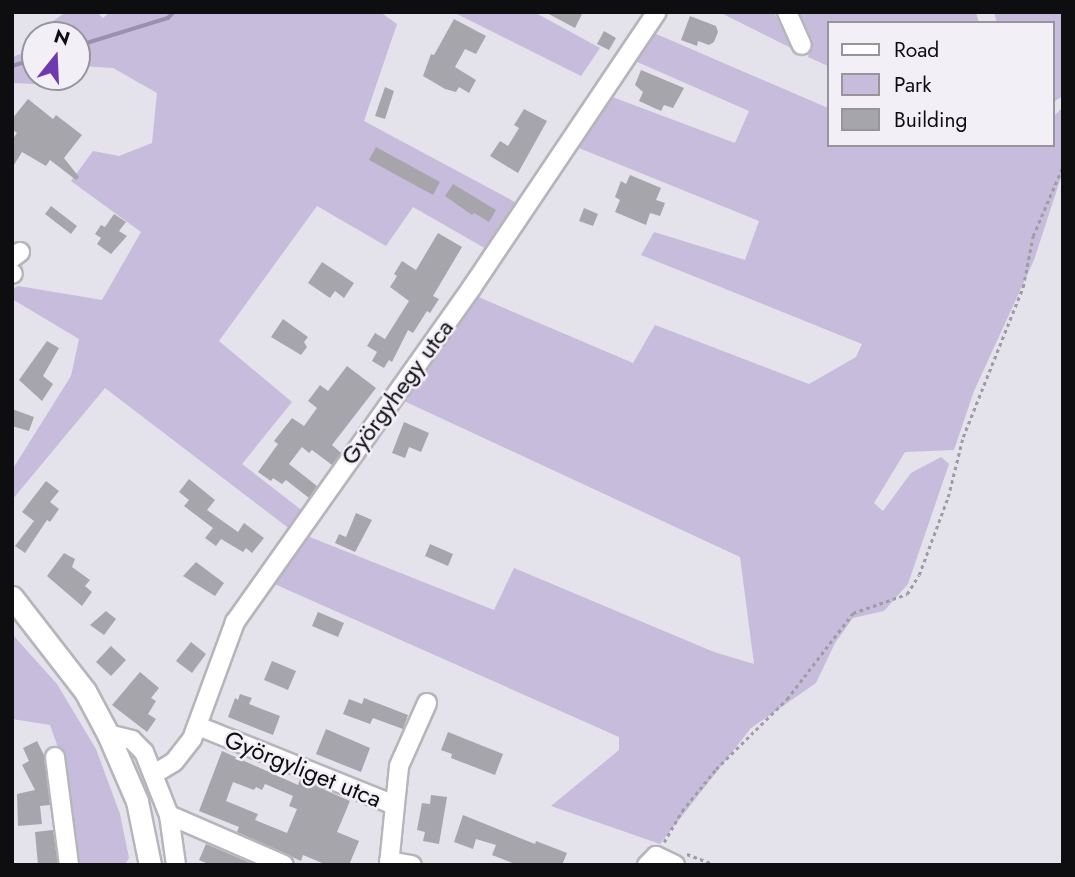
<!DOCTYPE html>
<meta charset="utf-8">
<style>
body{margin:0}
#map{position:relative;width:1075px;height:877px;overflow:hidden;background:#e4e2ea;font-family:Jost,sans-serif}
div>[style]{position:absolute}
.green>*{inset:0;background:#c7bcdb}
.stream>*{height:3.5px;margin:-1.75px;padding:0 1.75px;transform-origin:1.75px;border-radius:1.75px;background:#9b90b0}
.building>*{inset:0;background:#a7a5ac}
.path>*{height:2.5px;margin-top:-1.25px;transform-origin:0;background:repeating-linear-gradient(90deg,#9d9ca2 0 3.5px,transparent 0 7px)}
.roads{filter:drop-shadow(2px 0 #b7b5bc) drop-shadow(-2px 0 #b7b5bc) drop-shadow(0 2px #b7b5bc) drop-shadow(0 -2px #b7b5bc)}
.minor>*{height:18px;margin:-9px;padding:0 9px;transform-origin:9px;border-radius:9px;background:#fff}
.major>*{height:21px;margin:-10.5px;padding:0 10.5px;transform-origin:10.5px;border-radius:10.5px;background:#fff}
span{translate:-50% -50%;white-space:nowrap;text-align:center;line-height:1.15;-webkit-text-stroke:5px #f2eff7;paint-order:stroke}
.street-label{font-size:24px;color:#0e0e10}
.frame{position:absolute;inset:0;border:14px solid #0e0e10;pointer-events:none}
.legend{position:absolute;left:827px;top:21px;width:228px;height:126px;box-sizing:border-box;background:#f2eff7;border:2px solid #97959b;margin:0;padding:9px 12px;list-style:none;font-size:21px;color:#0e0e10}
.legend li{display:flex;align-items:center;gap:14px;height:35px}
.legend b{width:35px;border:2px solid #97959b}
.north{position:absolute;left:21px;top:21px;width:70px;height:70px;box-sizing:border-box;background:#f2eff7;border:2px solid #97959b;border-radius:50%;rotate:18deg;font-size:19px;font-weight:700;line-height:28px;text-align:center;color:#0e0e10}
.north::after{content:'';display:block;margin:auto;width:24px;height:32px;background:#6f39af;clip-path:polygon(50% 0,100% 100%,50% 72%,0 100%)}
</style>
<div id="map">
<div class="green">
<i style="clip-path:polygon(66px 12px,97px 12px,103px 18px,110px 12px,380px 12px,397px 24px,364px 121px,532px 211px,502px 258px,413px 207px,386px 246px,317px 206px,219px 341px,292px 402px,242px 464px,304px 512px,292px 530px,494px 610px,514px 568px,714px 652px,754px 664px,740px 557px,404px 401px,476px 296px,633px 363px,655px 325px,809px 384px,856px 357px,862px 344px,641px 255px,654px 232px,745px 260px,759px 221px,574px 146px,607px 95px,735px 143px,749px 111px,635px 61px,647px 30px,828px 108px,828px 145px,1052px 145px,1052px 118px,1063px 107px,1063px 171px,1034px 260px,974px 391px,954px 450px,905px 452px,874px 503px,883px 511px,911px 473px,941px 457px,949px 464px,908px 584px,884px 611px,853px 618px,835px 643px,816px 683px,751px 728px,660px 844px,551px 806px,619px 750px,619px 737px,270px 582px,291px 530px,105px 388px,12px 500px,12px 470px,71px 376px,79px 339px,12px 299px,12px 289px,18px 286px,102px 300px,141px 232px,71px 181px,93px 151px,119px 156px,152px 143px,157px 93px,113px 68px,83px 66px,77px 68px,77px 35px,42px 35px,46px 26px)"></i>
<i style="clip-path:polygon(453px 12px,534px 12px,600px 48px,581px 76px)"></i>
<i style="clip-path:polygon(719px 12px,774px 12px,791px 48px)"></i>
<i style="clip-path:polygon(796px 12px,976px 12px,979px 23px,828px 23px,828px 66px,808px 57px,812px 44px)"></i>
<i style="clip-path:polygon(994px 12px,1063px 12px,1063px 96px,1052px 103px,1052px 23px,997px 23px)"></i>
<i style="clip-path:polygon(35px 49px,35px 77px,54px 77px,35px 84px,12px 83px,12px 57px)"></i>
<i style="clip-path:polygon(12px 634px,57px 684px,96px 749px,120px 814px,129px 858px,126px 863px,77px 865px,67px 773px,50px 725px,12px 719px)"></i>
</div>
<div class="stream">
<i style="left:77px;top:46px;width:95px;rotate:-17.1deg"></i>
<i style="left:168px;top:18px;width:8px;rotate:-45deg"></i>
<i style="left:12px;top:66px;width:24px;rotate:-17deg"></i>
</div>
<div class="building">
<i style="clip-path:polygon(545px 12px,583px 12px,575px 28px)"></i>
<i style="clip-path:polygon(690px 16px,716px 26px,718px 32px,714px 42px,709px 45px,698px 41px,697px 46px,681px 40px)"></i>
<i style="clip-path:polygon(454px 19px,486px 36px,476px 54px,465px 49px,455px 67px,476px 80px,469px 93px,459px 87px,456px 92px,445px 89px,423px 76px,431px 54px,434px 55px)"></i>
<i style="clip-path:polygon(604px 31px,616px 38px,609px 50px,597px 44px)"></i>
<i style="clip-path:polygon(641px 70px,684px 88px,673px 108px,664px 105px,661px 111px,639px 101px,643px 92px,635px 85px)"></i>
<i style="clip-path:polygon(385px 87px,394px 91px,385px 119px,375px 116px)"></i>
<i style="clip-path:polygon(28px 99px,53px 119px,56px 115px,82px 135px,64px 158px,79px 177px,76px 180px,50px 160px,46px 166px,22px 152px,12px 168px,12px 140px,17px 133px,12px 129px,12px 119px)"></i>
<i style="clip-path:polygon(524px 109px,547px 121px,518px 173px,490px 156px,500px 141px,508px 146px,519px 128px,514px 125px)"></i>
<i style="clip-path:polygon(376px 147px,440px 182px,433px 195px,369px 160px)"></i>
<i style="clip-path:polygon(630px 175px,661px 188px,656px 200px,665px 203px,660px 216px,650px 213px,646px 225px,615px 212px,620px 200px,615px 197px,621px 181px,626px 184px)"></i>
<i style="clip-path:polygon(453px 184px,496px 210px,489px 222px,474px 213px,472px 215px,445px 196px)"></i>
<i style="clip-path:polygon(51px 206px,77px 226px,71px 234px,45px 214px)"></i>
<i style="clip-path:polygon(584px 208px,598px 214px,593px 226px,579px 221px)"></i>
<i style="clip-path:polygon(114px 214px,126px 222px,119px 231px,127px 236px,111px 254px,97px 244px,101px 238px,95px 234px,101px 225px,105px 227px)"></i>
<i style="clip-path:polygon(438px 233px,462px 247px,433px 296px,439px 299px,430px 313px,427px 311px,413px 333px,408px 330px,392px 362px,389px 360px,384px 368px,372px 361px,377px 352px,367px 346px,375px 333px,385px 339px,409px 301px,390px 287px,397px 276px,394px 274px,402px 261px,416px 270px)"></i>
<i style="clip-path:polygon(322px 262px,354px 283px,344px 298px,335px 291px,330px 298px,308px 283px)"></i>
<i style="clip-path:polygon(283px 319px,308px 337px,304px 342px,307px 347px,301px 355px,271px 337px)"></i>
<i style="clip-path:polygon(47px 341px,59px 348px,43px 376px,53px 384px,42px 401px,19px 380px)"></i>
<i style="clip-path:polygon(347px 366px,376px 388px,332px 445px,341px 453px,332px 465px,312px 450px,309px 453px,302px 447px,289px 464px,317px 486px,309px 498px,286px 480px,282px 484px,273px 478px,271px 481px,258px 472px,278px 444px,274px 441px,292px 418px,304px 426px,317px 408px,308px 401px,320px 385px,328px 391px)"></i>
<i style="clip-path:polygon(12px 409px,34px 417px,29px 431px,12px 426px)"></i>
<i style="clip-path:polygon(404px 422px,429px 433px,421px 452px,409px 447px,405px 458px,392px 453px)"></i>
<i style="clip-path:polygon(189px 479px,215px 500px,207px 510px,238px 532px,244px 523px,264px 538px,252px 553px,246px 548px,243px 552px,221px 539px,216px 546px,205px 538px,213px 528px,184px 506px,189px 500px,179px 492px)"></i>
<i style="clip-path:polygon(46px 481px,59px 491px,50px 502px,59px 509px,50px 522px,47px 520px,25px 553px,15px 546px,34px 521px,22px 512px)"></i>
<i style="clip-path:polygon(356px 513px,372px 520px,355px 552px,335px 543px,339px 534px,346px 537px)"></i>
<i style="clip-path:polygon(430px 544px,453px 554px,448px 566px,425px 556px)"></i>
<i style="clip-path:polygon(64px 553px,75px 559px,72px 567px,90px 580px,85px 586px,92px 592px,82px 606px,47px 576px)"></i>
<i style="clip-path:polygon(196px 562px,224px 583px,215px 596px,183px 576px)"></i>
<i style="clip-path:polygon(106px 611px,116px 619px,104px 635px,90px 625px)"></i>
<i style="clip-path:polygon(318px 612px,344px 623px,338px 637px,312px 626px)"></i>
<i style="clip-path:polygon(191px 642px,206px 654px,192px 673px,176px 661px)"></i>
<i style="clip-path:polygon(111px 646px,126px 660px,111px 676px,96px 662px)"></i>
<i style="clip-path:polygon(272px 661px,296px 671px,288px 690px,264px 680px)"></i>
<i style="clip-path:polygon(140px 672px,159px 688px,151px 698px,156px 701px,148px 714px,156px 719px,147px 732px,112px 705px)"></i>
<i style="clip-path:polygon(240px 694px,252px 698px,249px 704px,280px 716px,273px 735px,228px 717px,235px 698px,238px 700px)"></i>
<i style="clip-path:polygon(364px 698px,408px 715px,403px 729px,373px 718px,370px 724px,343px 714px,349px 699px,362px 704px)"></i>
<i style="clip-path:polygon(326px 729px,370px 748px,361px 772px,316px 754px)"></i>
<i style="clip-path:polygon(448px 732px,503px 754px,495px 775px,451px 758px,452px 754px,441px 750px)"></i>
<i style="clip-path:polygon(37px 741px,44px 755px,50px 805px,40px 806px,42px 824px,18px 826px,17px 794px,35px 790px,22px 765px,29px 761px,23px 748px)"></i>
<i style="clip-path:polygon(evenodd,222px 751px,298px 785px,300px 779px,350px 801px,337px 832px,359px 841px,349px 865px,327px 865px,303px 855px,301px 861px,237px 832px,239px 827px,199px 811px,222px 751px,233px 782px,254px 790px,256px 787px,262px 790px,265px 784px,293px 796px,289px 806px,297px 809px,287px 833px,255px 820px,258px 814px,226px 801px,233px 782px)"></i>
<i style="clip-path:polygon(431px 795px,447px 797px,439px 844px,423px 841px,425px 832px,417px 830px,422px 803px,430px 804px)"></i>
<i style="clip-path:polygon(463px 815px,535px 844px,536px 841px,567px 853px,562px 865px,518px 865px,492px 855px,496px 845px,476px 839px,473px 849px,454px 842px)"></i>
<i style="clip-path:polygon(53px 830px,58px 865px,38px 865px,35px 832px)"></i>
<i style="clip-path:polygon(206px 844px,255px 865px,211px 865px,199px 860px)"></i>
</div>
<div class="path">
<i style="left:664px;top:842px;width:36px;rotate:-60deg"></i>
<i style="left:682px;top:811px;width:54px;rotate:-51deg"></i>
<i style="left:716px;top:769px;width:100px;rotate:-44.6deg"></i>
<i style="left:787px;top:699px;width:108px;rotate:-52.5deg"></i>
<i style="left:853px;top:613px;width:57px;rotate:-19.4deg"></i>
<i style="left:907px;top:594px;width:22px;rotate:-58deg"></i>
<i style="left:919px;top:575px;width:83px;rotate:-69.6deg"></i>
<i style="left:948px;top:497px;width:62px;rotate:-76deg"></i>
<i style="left:963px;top:437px;width:162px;rotate:-68.2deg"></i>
<i style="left:1023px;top:287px;width:52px;rotate:-78.9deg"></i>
<i style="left:1033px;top:236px;width:76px;rotate:-66.8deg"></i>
<i style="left:687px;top:854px;width:30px;rotate:21deg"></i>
</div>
<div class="roads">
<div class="minor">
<i style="left:787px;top:12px;width:36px;rotate:66deg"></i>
<i style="left:12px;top:258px;width:10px;rotate:-37deg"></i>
<i style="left:12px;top:273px;width:1px;rotate:45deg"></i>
<i style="left:198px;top:726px;width:212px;rotate:21.9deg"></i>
<i style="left:395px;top:805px;width:60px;rotate:95.7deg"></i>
<i style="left:108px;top:734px;width:25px;rotate:14deg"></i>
<i style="left:132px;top:740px;width:17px;rotate:45deg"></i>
<i style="left:144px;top:752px;width:68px;rotate:68.4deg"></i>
<i style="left:169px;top:815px;width:50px;rotate:82deg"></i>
<i style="left:55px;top:757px;width:109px;rotate:82.6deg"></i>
<i style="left:154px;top:774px;width:23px;rotate:-31deg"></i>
<i style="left:174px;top:762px;width:29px;rotate:-52deg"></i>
<i style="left:192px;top:739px;width:125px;rotate:-69.8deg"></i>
<i style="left:235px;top:622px;width:410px;rotate:-54.7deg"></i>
<i style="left:472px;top:287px;width:331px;rotate:-56.1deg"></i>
<i style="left:395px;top:805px;width:39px;rotate:-84deg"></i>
<i style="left:399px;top:766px;width:69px;rotate:-66deg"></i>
<i style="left:169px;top:815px;width:125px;rotate:23.5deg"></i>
<i style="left:389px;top:861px;width:23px;rotate:10deg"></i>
<i style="left:647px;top:865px;width:13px;rotate:-45deg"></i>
<i style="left:656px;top:856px;width:21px;rotate:25deg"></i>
</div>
<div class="major">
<i style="left:12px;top:597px;width:119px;rotate:52.2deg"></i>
<i style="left:85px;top:691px;width:49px;rotate:61.9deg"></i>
<i style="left:108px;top:734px;width:73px;rotate:66.6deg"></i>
<i style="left:137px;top:801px;width:65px;rotate:78.5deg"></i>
</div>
</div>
<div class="street-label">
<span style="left:397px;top:392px;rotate:-54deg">Györgyhegy utca</span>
<span style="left:303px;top:769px;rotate:22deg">Györgyliget utca</span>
</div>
<div class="frame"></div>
<ul class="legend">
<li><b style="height:9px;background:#fff"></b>Road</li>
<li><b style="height:19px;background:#c7bcdb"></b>Park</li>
<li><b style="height:19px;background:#a7a5ac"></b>Building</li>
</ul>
<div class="north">N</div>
</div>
